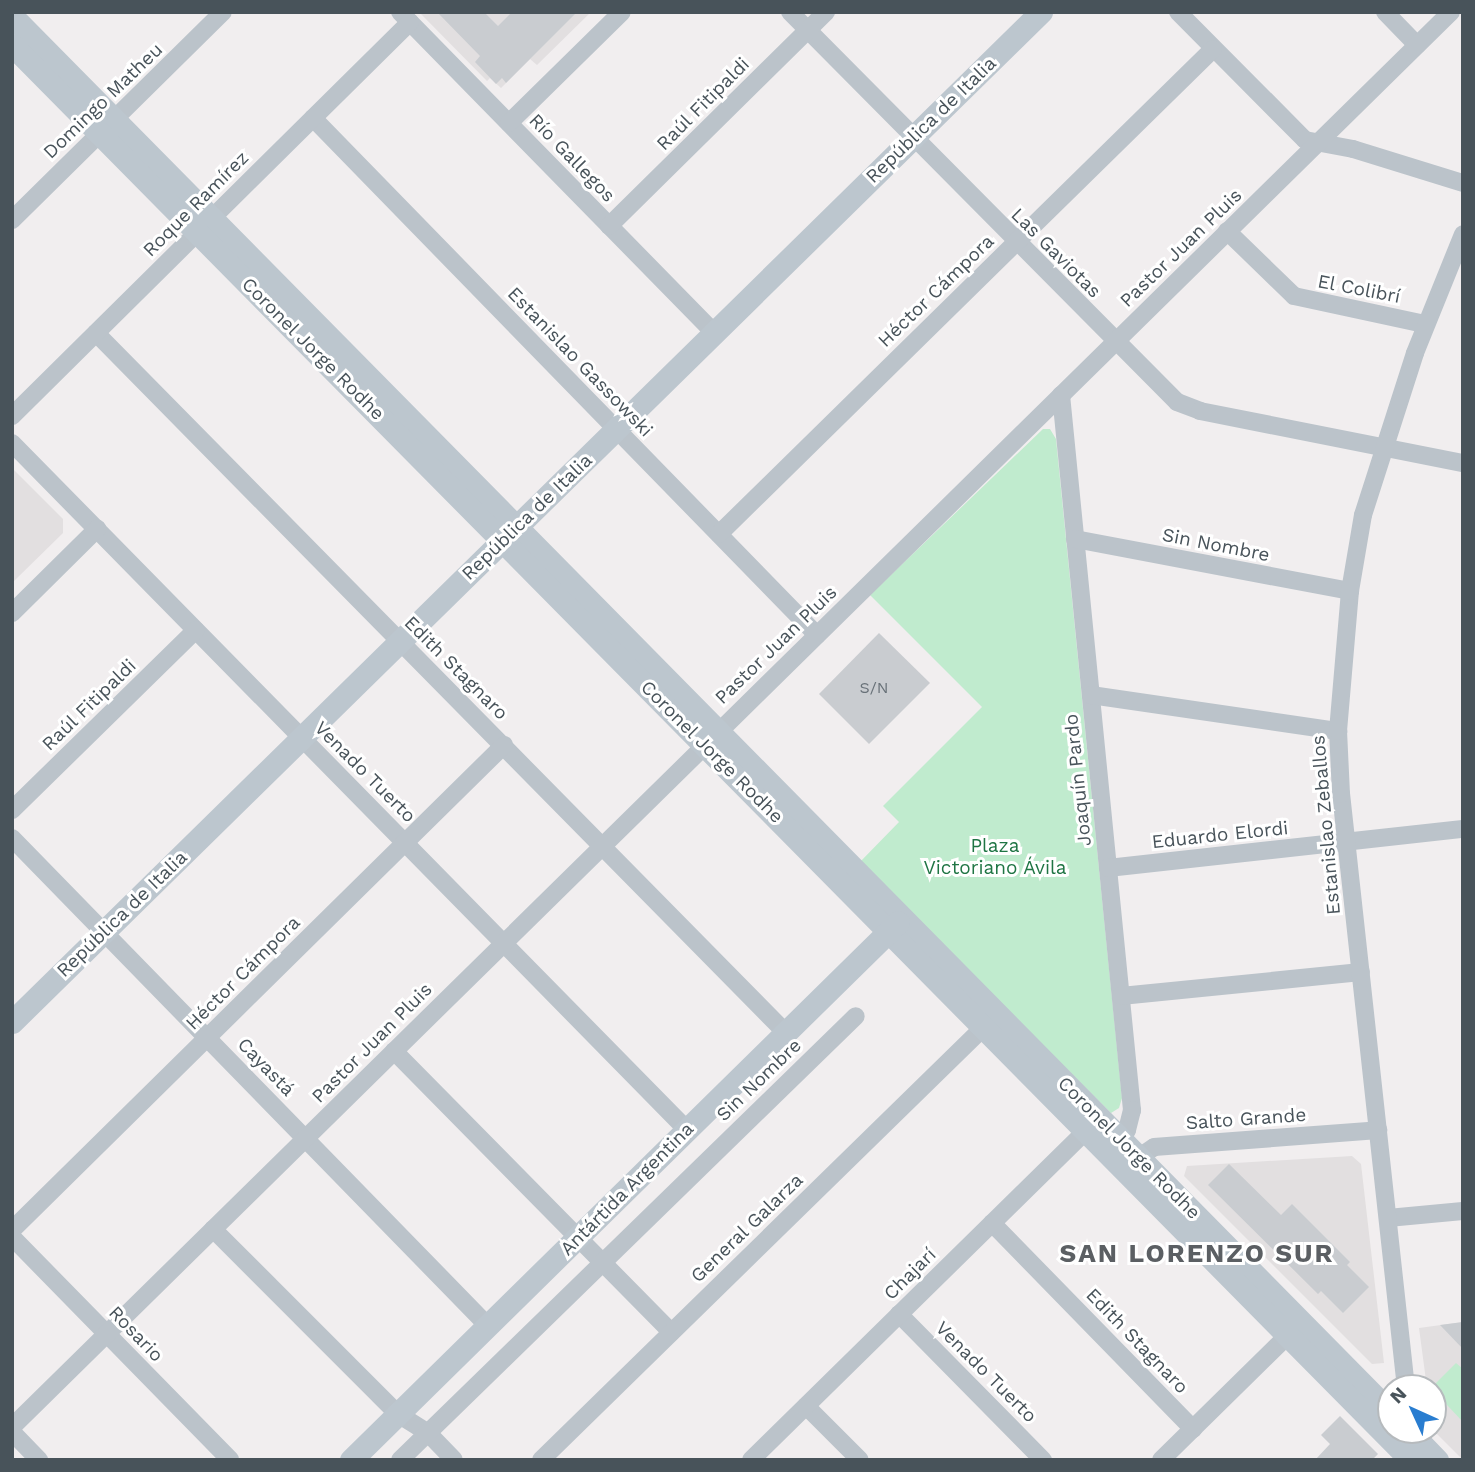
<!DOCTYPE html>
<meta charset="utf-8">
<style>
body{margin:0}
#map{position:relative;width:1475px;height:1472px;overflow:hidden;background:#f1eeef;font-family:"Work Sans",sans-serif}
div>[style]{position:absolute}
.education>*{inset:0;background:#e2dfe0}
.green>*{inset:0;background:#c0ebce}
.building>*{inset:0;background:#c9ccd0}
.street>*{height:18px;margin:-9px;padding:0 9px;transform-origin:9px;border-radius:9px;background:#bbc3ca}
.secondary>*{height:23px;margin:-11.5px;padding:0 11.5px;transform-origin:11.5px;border-radius:11.5px;background:#bcc6ce}
span{translate:-50% -50%;white-space:nowrap;text-align:center;line-height:1.15;-webkit-text-stroke:6px #fff;paint-order:stroke}
.number-label{font-size:16px;color:#687178}
.number-label span{-webkit-text-stroke-width:0}
.street-label{font-size:19px;color:#48535a}
.park-label{font-size:19px;color:#1f7544}
.district-label{font-size:26px;color:#5b5f63;font-weight:700;letter-spacing:2px}
.frame{position:absolute;inset:0;border:14px solid #48535a;pointer-events:none}
.north{position:absolute;left:1377px;top:1374px;width:70px;height:70px;box-sizing:border-box;background:#fff;border:2px solid #b6babd;border-radius:50%;rotate:315deg;font-size:19px;font-weight:700;line-height:28px;text-align:center;color:#48535a}
.north::after{content:'';display:block;margin:auto;width:24px;height:32px;background:#297dd0;clip-path:polygon(50% 0,100% 100%,50% 72%,0 100%)}
</style>
<div id="map">
<div class="education">
<i style="clip-path:polygon(419px 12px,591px 12px,537px 65px,530px 59px,501px 88px,490px 78px,487px 81px)"></i>
<i style="clip-path:polygon(12px 468px,63px 519px,63px 533px,12px 583px)"></i>
<i style="clip-path:polygon(1352px 1156px,1361px 1164px,1384px 1363px,1372px 1364px,1184px 1176px,1187px 1166px)"></i>
<i style="clip-path:polygon(1463px 1322px,1463px 1460px,1433px 1430px,1433px 1388px,1427px 1388px,1419px 1328px)"></i>
</div>
<div class="green">
<i style="clip-path:polygon(1043px 429px,1050px 429px,1056px 439px,1122px 1098px,1119px 1108px,1111px 1113px,859px 863px,899px 822px,883px 806px,982px 707px,870px 595px)"></i>
<i style="clip-path:polygon(1456px 1363px,1463px 1369px,1463px 1422px,1431px 1388px)"></i>
</div>
<div class="building">
<i style="clip-path:polygon(437px 12px,484px 12px,498px 26px,512px 12px,577px 12px,506px 83px,502px 78px,496px 84px,475px 62px,480px 56px)"></i>
<i style="clip-path:polygon(879px 633px,930px 683px,869px 744px,819px 694px)"></i>
<i style="clip-path:polygon(1229px 1164px,1281px 1215px,1292px 1204px,1350px 1262px,1347px 1265px,1369px 1287px,1343px 1313px,1321px 1291px,1318px 1294px,1208px 1185px)"></i>
<i style="clip-path:polygon(1463px 1322px,1463px 1349px,1440px 1325px)"></i>
<i style="clip-path:polygon(1340px 1416px,1378px 1454px,1372px 1460px,1315px 1460px,1330px 1444px,1321px 1435px)"></i>
</div>
<div class="street">
<i style="left:400px;top:12px;width:449px;rotate:45.6deg"></i>
<i style="left:790px;top:12px;width:549px;rotate:45.22deg"></i>
<i style="left:1177px;top:402px;width:25px;rotate:21deg"></i>
<i style="left:1200px;top:411px;width:268px;rotate:11.2deg"></i>
<i style="left:1178px;top:12px;width:180px;rotate:45.2deg"></i>
<i style="left:1305px;top:140px;width:49px;rotate:10.6deg"></i>
<i style="left:1353px;top:149px;width:115px;rotate:17.2deg"></i>
<i style="left:1385px;top:12px;width:46px;rotate:45.9deg"></i>
<i style="left:313px;top:118px;width:722px;rotate:45.73deg"></i>
<i style="left:509px;top:123px;width:158px;rotate:-44.5deg"></i>
<i style="left:12px;top:220px;width:296px;rotate:-44.6deg"></i>
<i style="left:609px;top:226px;width:305px;rotate:-44.6deg"></i>
<i style="left:1227px;top:231px;width:93px;rotate:44.1deg"></i>
<i style="left:1294px;top:296px;width:134px;rotate:12.1deg"></i>
<i style="left:96px;top:333px;width:983px;rotate:45.41deg"></i>
<i style="left:1061px;top:395px;width:719px;rotate:84.33deg"></i>
<i style="left:1132px;top:1110px;width:21px;rotate:104deg"></i>
<i style="left:1127px;top:1130px;width:23px;rotate:131deg"></i>
<i style="left:12px;top:416px;width:560px;rotate:-44.71deg"></i>
<i style="left:12px;top:443px;width:963px;rotate:45.5deg"></i>
<i style="left:719px;top:534px;width:692px;rotate:-44.47deg"></i>
<i style="left:1075px;top:539px;width:280px;rotate:10.7deg"></i>
<i style="left:12px;top:613px;width:120px;rotate:-44.7deg"></i>
<i style="left:1091px;top:695px;width:250px;rotate:8.3deg"></i>
<i style="left:12px;top:810px;width:257px;rotate:-44.4deg"></i>
<i style="left:12px;top:838px;width:682px;rotate:45.71deg"></i>
<i style="left:1108px;top:868px;width:357px;rotate:-6.3deg"></i>
<i style="left:1121px;top:996px;width:241px;rotate:-5.7deg"></i>
<i style="left:394px;top:1051px;width:395px;rotate:45.4deg"></i>
<i style="left:1129px;top:1164px;width:30px;rotate:-34deg"></i>
<i style="left:1154px;top:1147px;width:225px;rotate:-4.3deg"></i>
<i style="left:1388px;top:1218px;width:75px;rotate:-5.3deg"></i>
<i style="left:992px;top:1223px;width:288px;rotate:45.7deg"></i>
<i style="left:213px;top:1229px;width:262px;rotate:45deg"></i>
<i style="left:398px;top:1414px;width:36px;rotate:32deg"></i>
<i style="left:428px;top:1433px;width:37px;rotate:46deg"></i>
<i style="left:12px;top:1230px;width:691px;rotate:-44.59deg"></i>
<i style="left:12px;top:1237px;width:312px;rotate:45.6deg"></i>
<i style="left:899px;top:1314px;width:205px;rotate:45.4deg"></i>
<i style="left:1406px;top:1388px;width:598px;rotate:-96.24deg"></i>
<i style="left:1341px;top:794px;width:63px;rotate:-92.7deg"></i>
<i style="left:1338px;top:731px;width:141px;rotate:-85.1deg"></i>
<i style="left:1350px;top:591px;width:77px;rotate:-80.3deg"></i>
<i style="left:1363px;top:515px;width:170px;rotate:-72.2deg"></i>
<i style="left:1415px;top:353px;width:128px;rotate:-68deg"></i>
<i style="left:806px;top:1406px;width:76px;rotate:45deg"></i>
<i style="left:12px;top:1427px;width:2018px;rotate:-44.52deg"></i>
<i style="left:12px;top:1432px;width:39px;rotate:46deg"></i>
<i style="left:400px;top:1460px;width:636px;rotate:-44.24deg"></i>
<i style="left:541px;top:1460px;width:619px;rotate:-44.35deg"></i>
<i style="left:751px;top:1460px;width:481px;rotate:-44.5deg"></i>
<i style="left:1161px;top:1460px;width:178px;rotate:-44.5deg"></i>
</div>
<div class="secondary">
<i style="left:12px;top:16px;width:1963px;rotate:45.37deg"></i>
<i style="left:12px;top:45px;width:1990px;rotate:45.33deg"></i>
<i style="left:12px;top:1022px;width:1442px;rotate:-44.47deg"></i>
<i style="left:1408px;top:1430px;width:42px;rotate:46deg"></i>
<i style="left:351px;top:1460px;width:767px;rotate:-44.52deg"></i>
</div>
<div class="number-label">
<span style="left:874px;top:688px">S/N</span>
</div>
<div class="street-label">
<span style="left:103px;top:101px;rotate:-44deg">Domingo Matheu</span>
<span style="left:703px;top:104px;rotate:-45deg">Raúl Fitipaldi</span>
<span style="left:931px;top:120px;rotate:-44deg">República de Italia</span>
<span style="left:572px;top:158px;rotate:46deg">Río Gallegos</span>
<span style="left:196px;top:204px;rotate:-45deg">Roque Ramírez</span>
<span style="left:1181px;top:248px;rotate:-44deg">Pastor Juan Pluis</span>
<span style="left:1056px;top:253px;rotate:45deg">Las Gaviotas</span>
<span style="left:1359px;top:289px;rotate:11deg">El Colibrí</span>
<span style="left:936px;top:291px;rotate:-44deg">Héctor Cámpora</span>
<span style="left:313px;top:349px;rotate:45deg">Coronel Jorge Rodhe</span>
<span style="left:580px;top:362px;rotate:46deg">Estanislao Gassowski</span>
<span style="left:527px;top:517px;rotate:-44deg">República de Italia</span>
<span style="left:1216px;top:545px;rotate:11deg">Sin Nombre</span>
<span style="left:776px;top:645px;rotate:-44deg">Pastor Juan Pluis</span>
<span style="left:456px;top:668px;rotate:45deg">Edith Stagnaro</span>
<span style="left:89px;top:705px;rotate:-44deg">Raúl Fitipaldi</span>
<span style="left:712px;top:752px;rotate:45deg">Coronel Jorge Rodhe</span>
<span style="left:365px;top:772px;rotate:45deg">Venado Tuerto</span>
<span style="left:1078px;top:780px;rotate:-96deg">Joaquín Pardo</span>
<span style="left:1326px;top:825px;rotate:-95deg">Estanislao Zeballos</span>
<span style="left:1220px;top:835px;rotate:-6deg">Eduardo Elordi</span>
<span style="left:122px;top:914px;rotate:-44deg">República de Italia</span>
<span style="left:243px;top:973px;rotate:-45deg">Héctor Cámpora</span>
<span style="left:372px;top:1043px;rotate:-45deg">Pastor Juan Pluis</span>
<span style="left:266px;top:1067px;rotate:46deg">Cayastá</span>
<span style="left:759px;top:1080px;rotate:-44deg">Sin Nombre</span>
<span style="left:1246px;top:1119px;rotate:-4deg">Salto Grande</span>
<span style="left:1129px;top:1148px;rotate:45deg">Coronel Jorge Rodhe</span>
<span style="left:627px;top:1189px;rotate:-45deg">Antártida Argentina</span>
<span style="left:747px;top:1228px;rotate:-44deg">General Galarza</span>
<span style="left:910px;top:1274px;rotate:-45deg">Chajarí</span>
<span style="left:136px;top:1334px;rotate:46deg">Rosario</span>
<span style="left:1137px;top:1341px;rotate:46deg">Edith Stagnaro</span>
<span style="left:986px;top:1372px;rotate:45deg">Venado Tuerto</span>
</div>
<div class="park-label">
<span style="left:995px;top:857px">Plaza<br>Victoriano Ávila</span>
</div>
<div class="district-label">
<span style="left:1197px;top:1254px">SAN LORENZO SUR</span>
</div>
<div class="frame"></div>
<div class="north">N</div>
</div>
